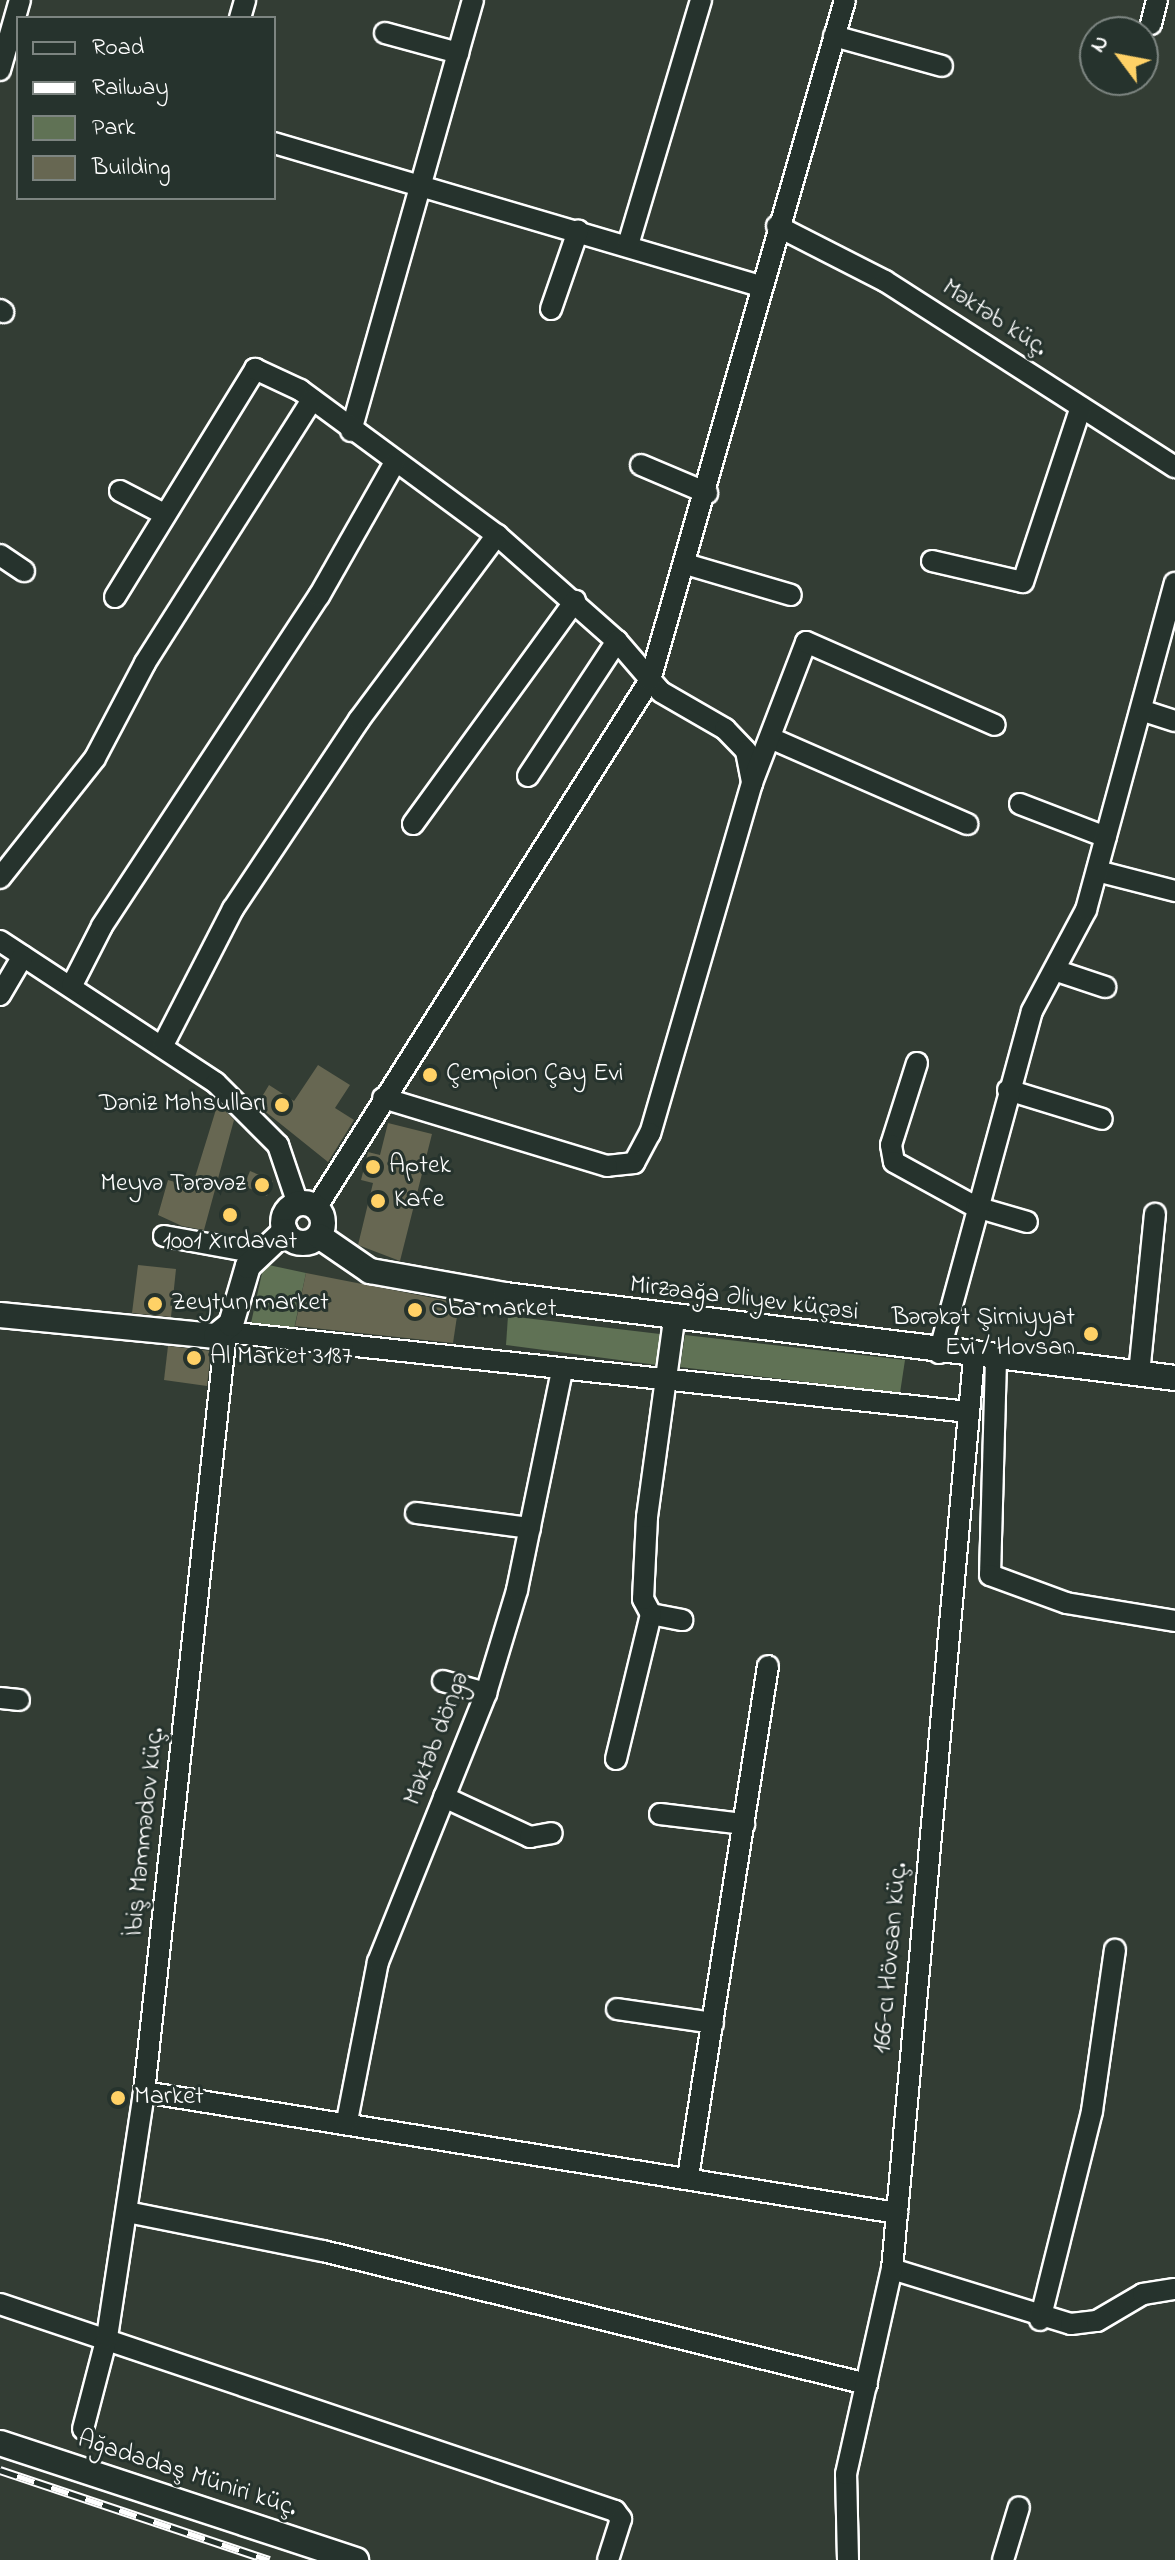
<!DOCTYPE html>
<meta charset="utf-8">
<style>
body{margin:0}
#map{position:relative;width:1175px;height:2560px;overflow:hidden;background:#333d34;font-family:"Indie Flower",sans-serif}
div>[style]{position:absolute}
.green>*{inset:0;background:#607255}
.building>*{inset:0;background:#676752}
.roads{filter:drop-shadow(2px 0 #fff) drop-shadow(-2px 0 #fff) drop-shadow(0 2px #fff) drop-shadow(0 -2px #fff)}
.minor>*{height:20px;margin:-10px;padding:0 10px;transform-origin:10px;border-radius:10px;background:#26332d}
.tertiary>*{height:24px;margin:-12px;padding:0 12px;transform-origin:12px;border-radius:12px;background:#26332d}
.tertiary>.ring{margin:-12px;padding:0;box-sizing:content-box;background:none;border:24px solid #26332d;border-radius:50%}
.rail>*{height:9px;margin-top:-4.5px;transform-origin:0;background:repeating-linear-gradient(90deg,#26332d 0 18px,#fff 0 36px);box-sizing:border-box;border-block:2px solid #fff}
.dots>*{width:22px;height:22px;translate:-50% -50%;box-sizing:border-box;border:4px solid #26332d;border-radius:50%}
span{translate:-50% -50%;white-space:nowrap;text-align:center;line-height:1.15;-webkit-text-stroke:6px #26332d;paint-order:stroke}
.street-label{font-size:26px;color:#fff}
.poi-label{font-size:26px;color:#fff}
.left{translate:0 -50%;text-align:left}
.right{translate:-100% -50%;text-align:right}
.legend{position:absolute;left:16px;top:16px;width:260px;height:184px;box-sizing:border-box;background:#26332d;border:2px solid #7d8581;margin:0;padding:10px 14px;list-style:none;font-size:24px;color:#fff}
.legend li{display:flex;align-items:center;gap:16px;height:40px}
.legend b{width:40px;border:2px solid #7d8581}
.north{position:absolute;left:1079px;top:16px;width:80px;height:80px;box-sizing:border-box;background:#26332d;border:2px solid #7d8581;border-radius:50%;rotate:302deg;font-size:22px;font-weight:700;line-height:32px;text-align:center;color:#fff}
.north::after{content:'';display:block;margin:auto;width:28px;height:36px;background:#ffd166;clip-path:polygon(50% 0,100% 100%,50% 72%,0 100%)}
</style>
<div id="map">
<div class="green">
<i style="clip-path:polygon(264px 1264px,306px 1273px,294px 1329px,251px 1323px)"></i>
<i style="clip-path:polygon(508px 1316px,660px 1334px,657px 1365px,506px 1345px)"></i>
<i style="clip-path:polygon(685px 1335px,905px 1360px,900px 1393px,680px 1367px)"></i>
</div>
<div class="building">
<i style="clip-path:polygon(318px 1065px,350px 1085px,335px 1108px,354px 1120px,328px 1162px,257px 1105px,269px 1085px,294px 1101px)"></i>
<i style="clip-path:polygon(218px 1103px,234px 1120px,204px 1230px,182px 1226px,158px 1215px,168px 1180px,192px 1187px)"></i>
<i style="clip-path:polygon(388px 1123px,432px 1134px,400px 1261px,358px 1245px,373px 1183px,361px 1180px,368px 1152px,380px 1155px)"></i>
<i style="clip-path:polygon(250px 1171px,273px 1181px,267px 1196px,244px 1186px)"></i>
<i style="clip-path:polygon(138px 1265px,176px 1269px,171px 1317px,132px 1313px)"></i>
<i style="clip-path:polygon(306px 1273px,459px 1303px,453px 1343px,295px 1326px)"></i>
<i style="clip-path:polygon(168px 1346px,211px 1351px,207px 1386px,164px 1380px)"></i>
</div>
<div class="roads">
<div class="minor">
<i style="left:240px;top:18px;width:19px;rotate:-74deg"></i>
<i style="left:1151px;top:24px;width:25px;rotate:-76deg"></i>
<i style="left:385px;top:33px;width:76px;rotate:15.3deg"></i>
<i style="left:834px;top:36px;width:112px;rotate:15.5deg"></i>
<i style="left:0;top:70px;width:73px;rotate:-74.1deg"></i>
<i style="left:274px;top:143px;width:507px;rotate:16.4deg"></i>
<i style="left:777px;top:226px;width:121px;rotate:27deg"></i>
<i style="left:885px;top:281px;width:345px;rotate:32.7deg"></i>
<i style="left:628px;top:245px;width:256px;rotate:-73.4deg"></i>
<i style="left:551px;top:309px;width:83px;rotate:-70.9deg"></i>
<i style="left:0;top:310px;width:4px;rotate:34deg"></i>
<i style="left:351px;top:431px;width:448px;rotate:-74.2deg"></i>
<i style="left:641px;top:465px;width:72px;rotate:23deg"></i>
<i style="left:120px;top:491px;width:50px;rotate:27.6deg"></i>
<i style="left:0;top:555px;width:29px;rotate:34deg"></i>
<i style="left:932px;top:561px;width:93px;rotate:13deg"></i>
<i style="left:1023px;top:582px;width:184px;rotate:-71.7deg"></i>
<i style="left:689px;top:565px;width:106px;rotate:16.4deg"></i>
<i style="left:115px;top:597px;width:268px;rotate:-58.4deg"></i>
<i style="left:255px;top:369px;width:50px;rotate:25deg"></i>
<i style="left:300px;top:390px;width:245px;rotate:36.4deg"></i>
<i style="left:497px;top:535px;width:160px;rotate:41.5deg"></i>
<i style="left:617px;top:641px;width:67px;rotate:49.2deg"></i>
<i style="left:661px;top:692px;width:74px;rotate:30deg"></i>
<i style="left:725px;top:729px;width:30px;rotate:46deg"></i>
<i style="left:746px;top:751px;width:33px;rotate:79deg"></i>
<i style="left:752px;top:783px;width:365px;rotate:106.2deg"></i>
<i style="left:650px;top:1133px;width:34px;rotate:118deg"></i>
<i style="left:634px;top:1163px;width:27px;rotate:174deg"></i>
<i style="left:607px;top:1166px;width:234px;rotate:-163.1deg"></i>
<i style="left:1141px;top:710px;width:36px;rotate:18deg"></i>
<i style="left:775px;top:740px;width:210px;rotate:23.6deg"></i>
<i style="left:528px;top:776px;width:162px;rotate:-56.6deg"></i>
<i style="left:752px;top:783px;width:151px;rotate:-69deg"></i>
<i style="left:806px;top:642px;width:206px;rotate:23.7deg"></i>
<i style="left:1020px;top:804px;width:92px;rotate:21deg"></i>
<i style="left:413px;top:824px;width:276px;rotate:-54deg"></i>
<i style="left:1097px;top:871px;width:81px;rotate:14.4deg"></i>
<i style="left:0;top:878px;width:153px;rotate:-51.6deg"></i>
<i style="left:95px;top:758px;width:107px;rotate:-62.2deg"></i>
<i style="left:145px;top:663px;width:312px;rotate:-57.6deg"></i>
<i style="left:0;top:941px;width:258px;rotate:33.3deg"></i>
<i style="left:216px;top:1083px;width:88px;rotate:45deg"></i>
<i style="left:278px;top:1145px;width:62px;rotate:71.3deg"></i>
<i style="left:1057px;top:971px;width:51px;rotate:18.4deg"></i>
<i style="left:72px;top:985px;width:66px;rotate:-63deg"></i>
<i style="left:102px;top:926px;width:395px;rotate:-56.7deg"></i>
<i style="left:319px;top:596px;width:152px;rotate:-60.4deg"></i>
<i style="left:0;top:995px;width:45px;rotate:-59.5deg"></i>
<i style="left:164px;top:1043px;width:151px;rotate:-62.8deg"></i>
<i style="left:233px;top:909px;width:227px;rotate:-56.3deg"></i>
<i style="left:359px;top:720px;width:231px;rotate:-53.3deg"></i>
<i style="left:917px;top:1063px;width:86px;rotate:107.6deg"></i>
<i style="left:891px;top:1145px;width:17px;rotate:80deg"></i>
<i style="left:894px;top:1162px;width:94px;rotate:28.8deg"></i>
<i style="left:976px;top:1207px;width:53px;rotate:16.4deg"></i>
<i style="left:1008px;top:1090px;width:98px;rotate:17.1deg"></i>
<i style="left:316px;top:1208px;width:625px;rotate:-57.68deg"></i>
<i style="left:650px;top:680px;width:707px;rotate:-74deg"></i>
<i style="left:164px;top:1236px;width:96px;rotate:10.3deg"></i>
<i style="left:939px;top:1353px;width:354px;rotate:-74.8deg"></i>
<i style="left:1032px;top:1011px;width:115px;rotate:-61.9deg"></i>
<i style="left:1086px;top:910px;width:339px;rotate:-74.8deg"></i>
<i style="left:996px;top:1360px;width:215px;rotate:91.6deg"></i>
<i style="left:990px;top:1575px;width:81px;rotate:20.2deg"></i>
<i style="left:1066px;top:1603px;width:110px;rotate:9.4deg"></i>
<i style="left:1139px;top:1374px;width:161px;rotate:-84.3deg"></i>
<i style="left:416px;top:1513px;width:115px;rotate:7.5deg"></i>
<i style="left:651px;top:1614px;width:32px;rotate:11deg"></i>
<i style="left:443px;top:1681px;width:45px;rotate:15.6deg"></i>
<i style="left:0;top:1698px;width:19px;rotate:6deg"></i>
<i style="left:616px;top:1759px;width:149px;rotate:-76.4deg"></i>
<i style="left:651px;top:1614px;width:17px;rotate:-118deg"></i>
<i style="left:643px;top:1599px;width:82px;rotate:-87.2deg"></i>
<i style="left:647px;top:1517px;width:199px;rotate:-82.2deg"></i>
<i style="left:444px;top:1797px;width:95px;rotate:24.9deg"></i>
<i style="left:530px;top:1837px;width:22px;rotate:-10deg"></i>
<i style="left:660px;top:1814px;width:85px;rotate:6.8deg"></i>
<i style="left:617px;top:2009px;width:97px;rotate:8.3deg"></i>
<i style="left:144px;top:2092px;width:763px;rotate:9.13deg"></i>
<i style="left:347px;top:2121px;width:162px;rotate:-79deg"></i>
<i style="left:378px;top:1962px;width:290px;rotate:-68.1deg"></i>
<i style="left:486px;top:1693px;width:108px;rotate:-73.2deg"></i>
<i style="left:517px;top:1590px;width:225px;rotate:-78.4deg"></i>
<i style="left:688px;top:2177px;width:517px;rotate:-81.1deg"></i>
<i style="left:127px;top:2212px;width:200px;rotate:11.3deg"></i>
<i style="left:323px;top:2251px;width:560px;rotate:13.74deg"></i>
<i style="left:892px;top:2269px;width:187px;rotate:17.1deg"></i>
<i style="left:1071px;top:2324px;width:26px;rotate:-7deg"></i>
<i style="left:1097px;top:2321px;width:53px;rotate:-30.4deg"></i>
<i style="left:1143px;top:2294px;width:32px;rotate:-9deg"></i>
<i style="left:0;top:2304px;width:649px;rotate:18.6deg"></i>
<i style="left:615px;top:2511px;width:10px;rotate:53deg"></i>
<i style="left:621px;top:2519px;width:43px;rotate:107.6deg"></i>
<i style="left:1040px;top:2320px;width:215px;rotate:-76deg"></i>
<i style="left:1092px;top:2111px;width:163px;rotate:-81.9deg"></i>
<i style="left:83px;top:2429px;width:95px;rotate:-75.4deg"></i>
<i style="left:107px;top:2337px;width:248px;rotate:-81.4deg"></i>
<i style="left:144px;top:2092px;width:764px;rotate:-83.84deg"></i>
<i style="left:226px;top:1332px;width:747px;rotate:6.15deg"></i>
<i style="left:848px;top:2560px;width:86px;rotate:-91.3deg"></i>
<i style="left:846px;top:2474px;width:210px;rotate:-77.4deg"></i>
<i style="left:892px;top:2269px;width:916px;rotate:-84.86deg"></i>
<i style="left:1003px;top:2560px;width:55px;rotate:-73.2deg"></i>
</div>
<div class="tertiary">
<i class="ring" style="left:283px;top:1203px;width:16px;height:16px"></i>
<i style="left:319px;top:1236px;width:62px;rotate:34.5deg"></i>
<i style="left:370px;top:1271px;width:137px;rotate:10.1deg"></i>
<i style="left:505px;top:1295px;width:675px;rotate:7.06deg"></i>
<i style="left:0;top:1315px;width:217px;rotate:5.6deg"></i>
<i style="left:216px;top:1336px;width:19px;rotate:-39deg"></i>
<i style="left:231px;top:1324px;width:60px;rotate:-73.7deg"></i>
<i style="left:248px;top:1266px;width:51px;rotate:-43.4deg"></i>
<i style="left:0;top:2443px;width:375px;rotate:18.2deg"></i>
</div>
</div>
<div class="rail">
<i style="left:0;top:2470px;width:284px;rotate:18.5deg"></i>
</div>
<div class="dots">
<i style="left:430px;top:1075px;background:#ffd166"></i>
<i style="left:282px;top:1105px;background:#ffd166"></i>
<i style="left:373px;top:1167px;background:#ffd166"></i>
<i style="left:262px;top:1185px;background:#ffd166"></i>
<i style="left:378px;top:1201px;background:#ffd166"></i>
<i style="left:230px;top:1215px;background:#ffd166"></i>
<i style="left:155px;top:1304px;background:#ffd166"></i>
<i style="left:415px;top:1310px;background:#ffd166"></i>
<i style="left:1091px;top:1334px;background:#ffd166"></i>
<i style="left:194px;top:1358px;background:#ffd166"></i>
<i style="left:118px;top:2098px;background:#ffd166"></i>
</div>
<div class="street-label">
<span style="left:994px;top:319px;rotate:33deg">Məktəb küç.</span>
<span style="left:744px;top:1300px;rotate:7deg">Mirzəağa Əliyev küçəsi</span>
<span style="left:438px;top:1739px;rotate:-69deg">Məktəb döngə</span>
<span style="left:146px;top:1832px;rotate:-84deg">İbiş Məmmədov küç.</span>
<span style="left:892px;top:1958px;rotate:-85deg">166-cı Hövsan küç.</span>
<span style="left:187px;top:2475px;rotate:18deg">Ağadadaş Müniri küç.</span>
</div>
<div class="poi-label">
<span class="left" style="left:446px;top:1075px">Çempion Çay Evi</span>
<span class="right" style="left:266px;top:1105px">Dəniz Məhsulları</span>
<span class="left" style="left:389px;top:1167px">Aptek</span>
<span class="right" style="left:246px;top:1185px">Meyvə Tərəvəz</span>
<span class="left" style="left:394px;top:1201px">Kafe</span>
<span style="left:230px;top:1243px">1001 Xırdavat</span>
<span class="left" style="left:171px;top:1304px">Zeytun market</span>
<span class="left" style="left:431px;top:1310px">Oba market</span>
<span class="right" style="left:1075px;top:1334px">Bərəkət Şirniyyat<br>Evi / Hovsan</span>
<span class="left" style="left:210px;top:1358px">Al Market 3187</span>
<span class="left" style="left:134px;top:2098px">Market</span>
</div>
<ul class="legend">
<li><b style="height:10px;background:#26332d"></b>Road</li>
<li><b style="height:10px;background:#fff"></b>Railway</li>
<li><b style="height:22px;background:#607255"></b>Park</li>
<li><b style="height:22px;background:#676752"></b>Building</li>
</ul>
<div class="north">N</div>
</div>
